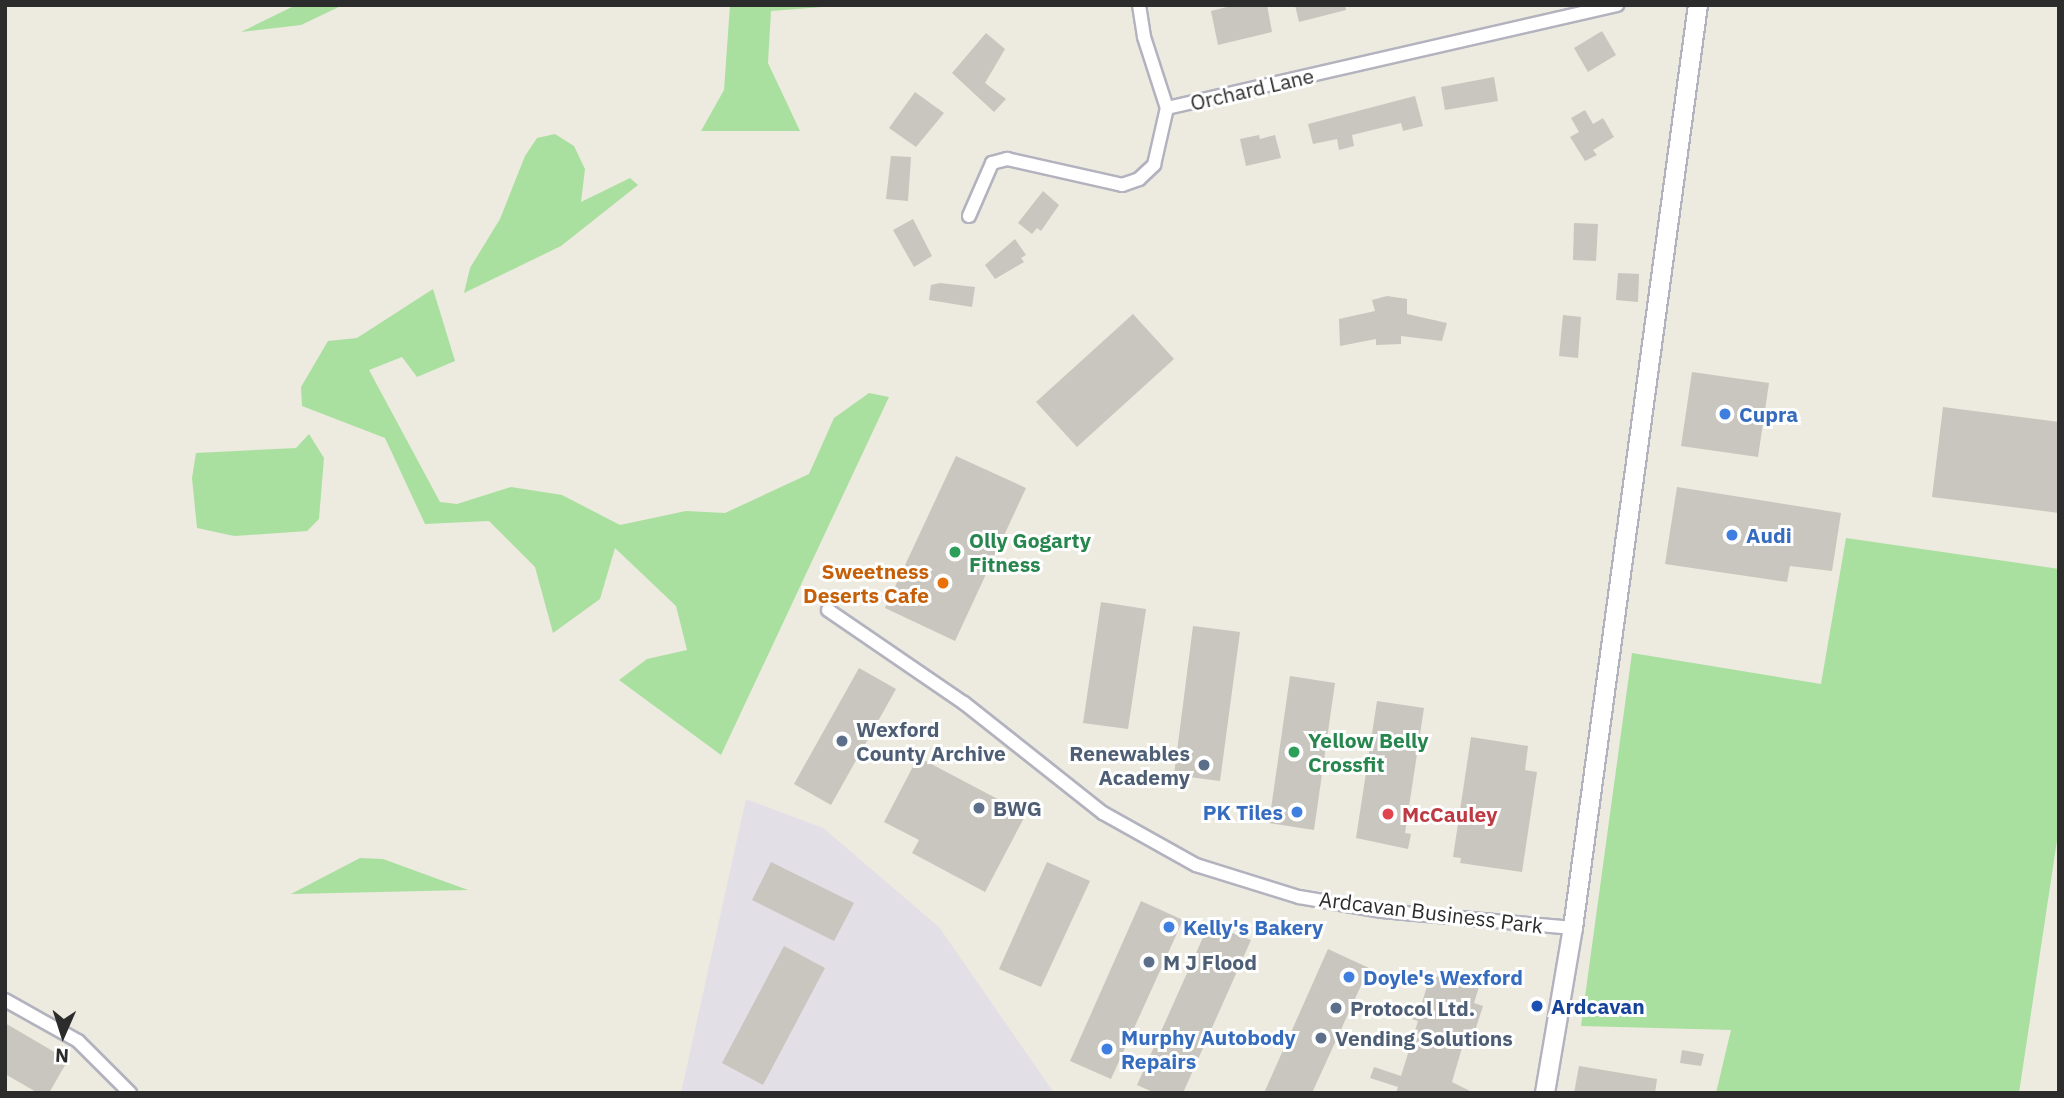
<!DOCTYPE html>
<style>
body{margin:0}
#map{position:relative;width:2064px;height:1098px;overflow:hidden;background:#edeadf;font-family:"IBM Plex Sans",sans-serif}
div>[style]{position:absolute}
.industrial>*{inset:0;background:#e3dfe6}
.green>*{inset:0;background:#a9e09f}
.building>*{inset:0;background:#c9c6bf}
.roads{filter:drop-shadow(2px 0 #b3b3bf) drop-shadow(-2px 0 #b3b3bf) drop-shadow(0 2px #b3b3bf) drop-shadow(0 -2px #b3b3bf)}
.minor>*{height:12px;margin:-6px;padding:0 6px;transform-origin:6px;border-radius:6px;background:#fff}
.secondary>*{height:18px;margin:-9px;padding:0 9px;transform-origin:9px;border-radius:9px;background:#fff}
.dots>*{width:19px;height:19px;translate:-50% -50%;box-sizing:border-box;border:4px solid #fff;border-radius:50%}
span{translate:-50% -50%;white-space:nowrap;text-align:center;line-height:1.15;-webkit-text-stroke:6px #fff;paint-order:stroke}
.street-label{font-size:21px;color:#2c2c2c}
.shop-label{font-size:21px;color:#366cbe;font-weight:700}
.left{translate:0 -50%;text-align:left}
.right{translate:-100% -50%;text-align:right}
.leisure-label{font-size:21px;color:#27864d;font-weight:700}
.food-label{font-size:21px;color:#c56008;font-weight:700}
.service-label{font-size:21px;color:#4e5e75;font-weight:700}
.health-label{font-size:21px;color:#be3a42;font-weight:700}
.transit-label{font-size:21px;color:#164399;font-weight:700}
.frame{position:absolute;inset:0;border:7px solid #2c2c2c;pointer-events:none}
.north{position:absolute;left:28px;top:1000px;width:70px;height:70px;-webkit-text-stroke:5px #fff;paint-order:stroke;rotate:183deg;font-size:19px;font-weight:700;line-height:28px;text-align:center;color:#2c2c2c}
.north::after{content:'';display:block;margin:auto;width:24px;height:32px;background:#2c2c2c;clip-path:polygon(50% 0,100% 100%,50% 72%,0 100%)}
</style>
<div id="map">
<div class="industrial">
<i style="clip-path:polygon(746px 799px,823px 828px,939px 927px,1054px 1093px,681px 1093px)"></i>
</div>
<div class="green">
<i style="clip-path:polygon(296px 5px,343px 5px,301px 25px,241px 32px)"></i>
<i style="clip-path:polygon(730px 5px,848px 5px,771px 11px,768px 63px,800px 131px,701px 131px,724px 90px)"></i>
<i style="clip-path:polygon(555px 134px,574px 146px,585px 169px,581px 202px,630px 178px,638px 185px,561px 246px,464px 293px,470px 268px,500px 219px,525px 156px,537px 138px)"></i>
<i style="clip-path:polygon(433px 289px,455px 361px,417px 377px,402px 357px,369px 370px,440px 502px,457px 504px,511px 487px,562px 495px,620px 525px,686px 511px,725px 513px,809px 474px,834px 418px,869px 393px,889px 397px,721px 755px,619px 680px,647px 659px,687px 650px,676px 606px,615px 548px,600px 599px,553px 633px,535px 567px,489px 521px,425px 524px,385px 438px,302px 406px,301px 387px,328px 341px,357px 338px)"></i>
<i style="clip-path:polygon(309px 434px,324px 458px,319px 519px,307px 531px,234px 536px,197px 528px,192px 478px,196px 453px,296px 448px)"></i>
<i style="clip-path:polygon(1846px 538px,2059px 569px,2059px 827px,2019px 1093px,1716px 1093px,1731px 1030px,1581px 1026px,1632px 653px,1821px 684px)"></i>
<i style="clip-path:polygon(360px 858px,383px 859px,468px 890px,291px 894px)"></i>
</div>
<div class="building">
<i style="clip-path:polygon(1235px 5px,1267px 5px,1272px 32px,1218px 45px,1211px 11px)"></i>
<i style="clip-path:polygon(1295px 5px,1345px 5px,1346px 10px,1299px 22px)"></i>
<i style="clip-path:polygon(1602px 31px,1616px 55px,1588px 72px,1574px 48px)"></i>
<i style="clip-path:polygon(986px 33px,1005px 49px,985px 83px,1006px 99px,994px 112px,952px 73px)"></i>
<i style="clip-path:polygon(1494px 77px,1498px 101px,1445px 110px,1441px 87px)"></i>
<i style="clip-path:polygon(915px 92px,944px 113px,916px 147px,889px 128px)"></i>
<i style="clip-path:polygon(1415px 96px,1423px 126px,1403px 131px,1401px 123px,1352px 135px,1354px 146px,1339px 150px,1337px 139px,1313px 144px,1308px 124px)"></i>
<i style="clip-path:polygon(1585px 110px,1593px 124px,1603px 118px,1614px 137px,1593px 150px,1597px 155px,1585px 161px,1570px 137px,1579px 132px,1571px 118px)"></i>
<i style="clip-path:polygon(1259px 135px,1260px 139px,1275px 135px,1281px 158px,1246px 166px,1240px 139px)"></i>
<i style="clip-path:polygon(891px 156px,911px 157px,908px 201px,886px 199px)"></i>
<i style="clip-path:polygon(1043px 191px,1059px 205px,1041px 231px,1037px 228px,1032px 234px,1018px 223px)"></i>
<i style="clip-path:polygon(913px 219px,932px 256px,914px 267px,893px 230px)"></i>
<i style="clip-path:polygon(1574px 223px,1598px 224px,1596px 261px,1573px 260px)"></i>
<i style="clip-path:polygon(1015px 239px,1026px 255px,1021px 258px,1024px 262px,995px 279px,985px 265px)"></i>
<i style="clip-path:polygon(1618px 273px,1639px 274px,1638px 302px,1616px 300px)"></i>
<i style="clip-path:polygon(940px 283px,975px 287px,972px 307px,929px 300px,931px 285px)"></i>
<i style="clip-path:polygon(1387px 296px,1407px 299px,1407px 314px,1447px 323px,1442px 341px,1401px 336px,1401px 344px,1376px 345px,1376px 339px,1340px 346px,1339px 319px,1375px 311px,1372px 300px)"></i>
<i style="clip-path:polygon(1133px 314px,1174px 359px,1077px 447px,1036px 402px)"></i>
<i style="clip-path:polygon(1563px 315px,1581px 317px,1578px 358px,1559px 356px)"></i>
<i style="clip-path:polygon(1692px 372px,1769px 383px,1758px 457px,1681px 446px)"></i>
<i style="clip-path:polygon(1943px 407px,2059px 422px,2059px 513px,1932px 497px)"></i>
<i style="clip-path:polygon(956px 456px,1026px 488px,955px 641px,885px 608px)"></i>
<i style="clip-path:polygon(1677px 487px,1841px 513px,1832px 571px,1790px 566px,1787px 582px,1665px 564px)"></i>
<i style="clip-path:polygon(1101px 602px,1146px 609px,1128px 729px,1083px 723px)"></i>
<i style="clip-path:polygon(1193px 626px,1240px 632px,1220px 781px,1174px 775px)"></i>
<i style="clip-path:polygon(859px 668px,896px 689px,831px 805px,794px 784px)"></i>
<i style="clip-path:polygon(1290px 676px,1335px 683px,1314px 830px,1269px 823px)"></i>
<i style="clip-path:polygon(1377px 701px,1424px 708px,1405px 833px,1411px 834px,1408px 849px,1356px 838px)"></i>
<i style="clip-path:polygon(1471px 737px,1528px 746px,1525px 770px,1537px 772px,1522px 872px,1460px 863px,1461px 858px,1453px 857px)"></i>
<i style="clip-path:polygon(918px 757px,1026px 814px,985px 892px,912px 853px,919px 840px,884px 822px)"></i>
<i style="clip-path:polygon(771px 862px,854px 903px,834px 941px,752px 900px)"></i>
<i style="clip-path:polygon(1047px 862px,1090px 881px,1041px 987px,999px 969px)"></i>
<i style="clip-path:polygon(1141px 901px,1183px 920px,1111px 1079px,1070px 1061px)"></i>
<i style="clip-path:polygon(1209px 924px,1251px 940px,1183px 1093px,1155px 1093px,1137px 1085px)"></i>
<i style="clip-path:polygon(784px 946px,825px 968px,763px 1085px,722px 1063px)"></i>
<i style="clip-path:polygon(1328px 949px,1369px 968px,1312px 1093px,1264px 1093px)"></i>
<i style="clip-path:polygon(1431px 973px,1479px 987px,1474px 1003px,1483px 1006px,1471px 1043px,1464px 1041px,1452px 1082px,1474px 1093px,1396px 1093px,1398px 1087px,1370px 1078px,1374px 1067px,1401px 1076px,1418px 1021px,1409px 1018px,1413px 1004px,1421px 1006px)"></i>
<i style="clip-path:polygon(5px 1023px,68px 1060px,49px 1093px,38px 1093px,5px 1074px)"></i>
<i style="clip-path:polygon(1682px 1050px,1704px 1054px,1701px 1066px,1680px 1063px)"></i>
<i style="clip-path:polygon(1579px 1066px,1657px 1079px,1655px 1093px,1574px 1093px)"></i>
</div>
<div class="roads">
<div class="minor">
<i style="left:1139px;top:5px;width:32px;rotate:81deg"></i>
<i style="left:1144px;top:37px;width:75px;rotate:72.1deg"></i>
<i style="left:1167px;top:108px;width:462px;rotate:-12.9deg"></i>
<i style="left:969px;top:216px;width:58px;rotate:-66.5deg"></i>
<i style="left:992px;top:163px;width:16px;rotate:-15deg"></i>
<i style="left:1007px;top:159px;width:118px;rotate:12.7deg"></i>
<i style="left:1122px;top:185px;width:18px;rotate:-19deg"></i>
<i style="left:1139px;top:179px;width:21px;rotate:-43deg"></i>
<i style="left:1154px;top:165px;width:58px;rotate:-77.2deg"></i>
<i style="left:828px;top:610px;width:165px;rotate:34.4deg"></i>
<i style="left:964px;top:703px;width:177px;rotate:38.4deg"></i>
<i style="left:1103px;top:813px;width:107px;rotate:29.2deg"></i>
<i style="left:1196px;top:865px;width:108px;rotate:17.3deg"></i>
<i style="left:1299px;top:897px;width:84px;rotate:9.6deg"></i>
<i style="left:1382px;top:911px;width:192px;rotate:5.1deg"></i>
<i style="left:5px;top:1000px;width:84px;rotate:29.3deg"></i>
<i style="left:78px;top:1041px;width:74px;rotate:45deg"></i>
</div>
<div class="secondary">
<i style="left:1545px;top:1093px;width:167px;rotate:-80.4deg"></i>
<i style="left:1573px;top:928px;width:931px;rotate:-82.29deg"></i>
</div>
</div>
<div class="dots">
<i style="left:1725px;top:414px;background:#3f7fe0"></i>
<i style="left:1732px;top:535px;background:#3f7fe0"></i>
<i style="left:955px;top:552px;background:#2e9e5b"></i>
<i style="left:943px;top:583px;background:#e8710a"></i>
<i style="left:842px;top:741px;background:#5c6f8a"></i>
<i style="left:1294px;top:752px;background:#2e9e5b"></i>
<i style="left:1204px;top:765px;background:#5c6f8a"></i>
<i style="left:979px;top:808px;background:#5c6f8a"></i>
<i style="left:1297px;top:812px;background:#3f7fe0"></i>
<i style="left:1388px;top:814px;background:#e0444e"></i>
<i style="left:1169px;top:927px;background:#3f7fe0"></i>
<i style="left:1149px;top:962px;background:#5c6f8a"></i>
<i style="left:1349px;top:977px;background:#3f7fe0"></i>
<i style="left:1537px;top:1006px;background:#1a4fb4"></i>
<i style="left:1336px;top:1008px;background:#5c6f8a"></i>
<i style="left:1321px;top:1038px;background:#5c6f8a"></i>
<i style="left:1107px;top:1049px;background:#3f7fe0"></i>
</div>
<div class="street-label">
<span style="left:1252px;top:89px;rotate:-13deg">Orchard Lane</span>
<span style="left:1431px;top:912px;rotate:7deg">Ardcavan Business Park</span>
</div>
<div class="shop-label">
<span class="left" style="left:1739px;top:414px">Cupra</span>
<span class="left" style="left:1746px;top:535px">Audi</span>
<span class="right" style="left:1283px;top:812px">PK Tiles</span>
<span class="left" style="left:1183px;top:927px">Kelly's Bakery</span>
<span class="left" style="left:1363px;top:977px">Doyle's Wexford</span>
<span class="left" style="left:1121px;top:1049px">Murphy Autobody<br>Repairs</span>
</div>
<div class="leisure-label">
<span class="left" style="left:969px;top:552px">Olly Gogarty<br>Fitness</span>
<span class="left" style="left:1308px;top:752px">Yellow Belly<br>Crossfit</span>
</div>
<div class="food-label">
<span class="right" style="left:929px;top:583px">Sweetness<br>Deserts Cafe</span>
</div>
<div class="service-label">
<span class="left" style="left:856px;top:741px">Wexford<br>County Archive</span>
<span class="right" style="left:1190px;top:765px">Renewables<br>Academy</span>
<span class="left" style="left:993px;top:808px">BWG</span>
<span class="left" style="left:1163px;top:962px">M J Flood</span>
<span class="left" style="left:1350px;top:1008px">Protocol Ltd.</span>
<span class="left" style="left:1335px;top:1038px">Vending Solutions</span>
</div>
<div class="health-label">
<span class="left" style="left:1402px;top:814px">McCauley</span>
</div>
<div class="transit-label">
<span class="left" style="left:1551px;top:1006px">Ardcavan</span>
</div>
<div class="frame"></div>
<div class="north">N</div>
</div>
